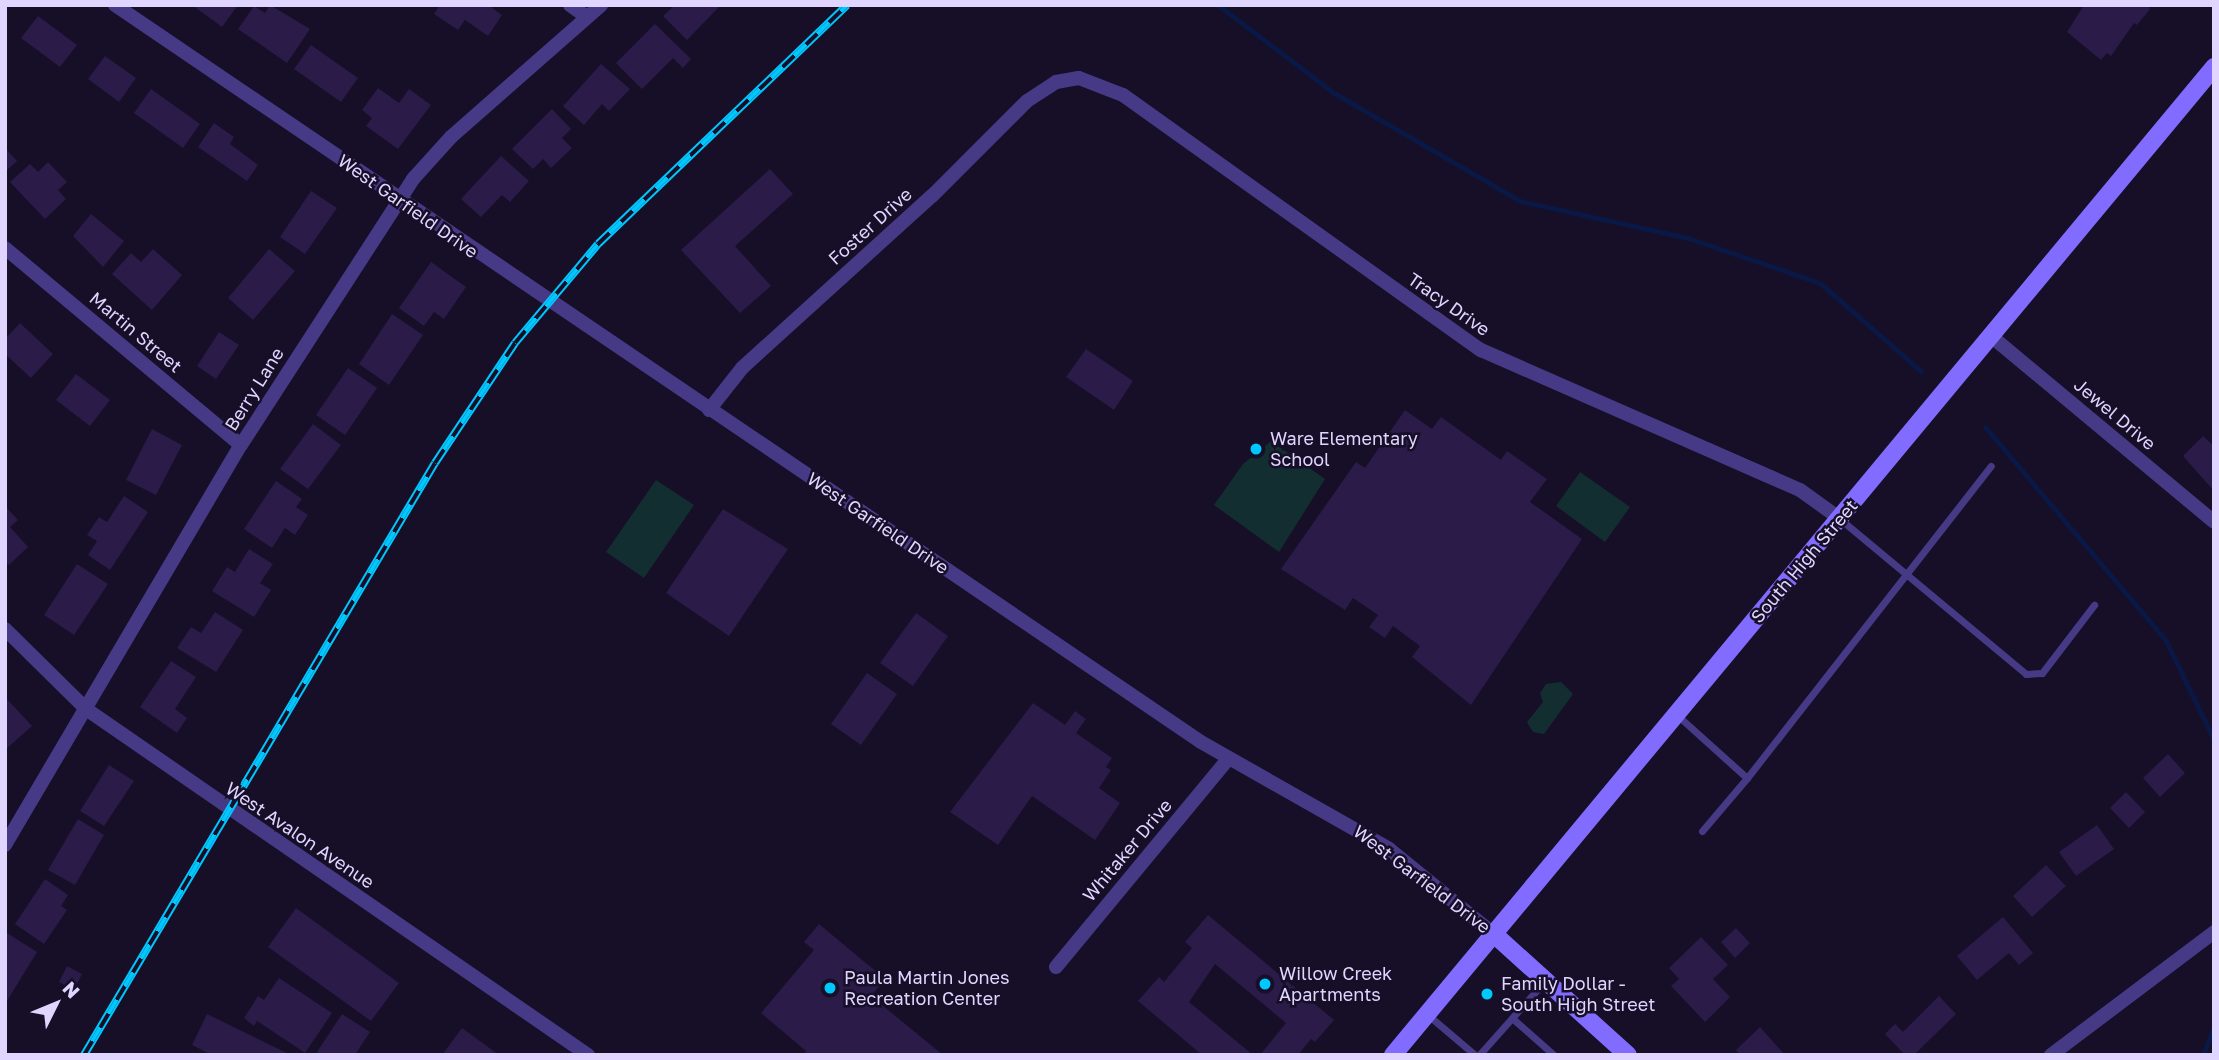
<!DOCTYPE html>
<style>
body{margin:0}
#map{position:relative;width:2219px;height:1060px;overflow:hidden;background:#160f27;font-family:"Golos Text",sans-serif}
div>[style]{position:absolute}
.green>*{inset:0;background:#122e31}
.stream>*{height:5px;margin:-2.5px;padding:0 2.5px;transform-origin:2.5px;border-radius:2.5px;background:#0a1845}
.building>*{inset:0;background:#2a1b48}
.lane>*{height:7px;margin:-3.5px;padding:0 3.5px;transform-origin:3.5px;border-radius:3.5px;background:#463a86}
.street>*{height:14px;margin:-7px;padding:0 7px;transform-origin:7px;border-radius:7px;background:#463a86}
.secondary>*{height:18px;margin:-9px;padding:0 9px;transform-origin:9px;border-radius:9px;background:#826cff}
.rail>*{height:8px;margin-top:-4px;transform-origin:0;background:repeating-linear-gradient(90deg,#160f27 0 16px,#01c7ff 0 32px);box-sizing:border-box;border-block:2px solid #01c7ff}
.dots>*{width:19px;height:19px;translate:-50% -50%;box-sizing:border-box;border:4px solid #160f27;border-radius:50%}
span{translate:-50% -50%;white-space:nowrap;text-align:center;line-height:1.15;-webkit-text-stroke:5px #160f27;paint-order:stroke}
.street-label{font-size:18px;color:#dfd5ff}
.poi-label{font-size:18px;color:#dfd5ff}
.left{translate:0 -50%;text-align:left}
.frame{position:absolute;inset:0;border:7px solid #dfd5ff;pointer-events:none}
.north{position:absolute;left:21px;top:969px;width:70px;height:70px;-webkit-text-stroke:5px #160f27;paint-order:stroke;rotate:47deg;font-size:19px;font-weight:700;line-height:28px;text-align:center;color:#dfd5ff}
.north::after{content:'';display:block;margin:auto;width:24px;height:32px;background:#dfd5ff;clip-path:polygon(50% 0,100% 100%,50% 72%,0 100%)}
</style>
<div id="map">
<div class="green">
<i style="clip-path:polygon(1271px 441px,1325px 479px,1279px 552px,1214px 505px,1243px 464px)"></i>
<i style="clip-path:polygon(1580px 472px,1630px 507px,1605px 542px,1556px 506px)"></i>
<i style="clip-path:polygon(656px 480px,694px 505px,644px 578px,606px 552px)"></i>
<i style="clip-path:polygon(1561px 682px,1573px 694px,1544px 734px,1533px 732px,1527px 722px,1543px 702px,1540px 693px,1546px 684px)"></i>
</div>
<div class="stream">
<i style="left:1218px;top:5px;width:146px;rotate:37.2deg"></i>
<i style="left:1334px;top:93px;width:215px;rotate:30.1deg"></i>
<i style="left:1520px;top:201px;width:172px;rotate:12.4deg"></i>
<i style="left:1688px;top:238px;width:139px;rotate:18.8deg"></i>
<i style="left:1820px;top:283px;width:134px;rotate:41.1deg"></i>
<i style="left:1985px;top:427px;width:278px;rotate:49.7deg"></i>
<i style="left:2165px;top:639px;width:112px;rotate:64.1deg"></i>
<i style="left:2203px;top:1055px;width:31px;rotate:-69deg"></i>
</div>
<div class="building">
<i style="clip-path:polygon(192px 5px,238px 5px,222px 27px)"></i>
<i style="clip-path:polygon(270px 5px,310px 29px,287px 63px,238px 29px,254px 6px,265px 13px)"></i>
<i style="clip-path:polygon(440px 5px,488px 5px,502px 15px,488px 36px,465px 20px,458px 30px,434px 14px)"></i>
<i style="clip-path:polygon(675px 5px,721px 5px,687px 40px,663px 16px)"></i>
<i style="clip-path:polygon(2084px 5px,2148px 5px,2150px 9px,2137px 25px,2134px 23px,2111px 56px,2107px 53px,2101px 60px,2067px 32px)"></i>
<i style="clip-path:polygon(38px 16px,77px 45px,60px 67px,21px 38px)"></i>
<i style="clip-path:polygon(655px 24px,691px 59px,683px 68px,673px 58px,642px 89px,616px 63px)"></i>
<i style="clip-path:polygon(311px 45px,358px 78px,341px 102px,294px 69px)"></i>
<i style="clip-path:polygon(105px 56px,136px 78px,119px 102px,88px 79px)"></i>
<i style="clip-path:polygon(601px 64px,630px 89px,609px 111px,602px 104px,584px 125px,563px 106px)"></i>
<i style="clip-path:polygon(378px 88px,399px 103px,409px 89px,431px 105px,398px 149px,366px 126px,372px 118px,362px 110px)"></i>
<i style="clip-path:polygon(151px 89px,200px 124px,183px 148px,134px 113px)"></i>
<i style="clip-path:polygon(552px 109px,571px 129px,562px 138px,572px 148px,551px 168px,543px 159px,533px 169px,512px 149px)"></i>
<i style="clip-path:polygon(214px 123px,234px 137px,230px 144px,258px 165px,247px 181px,198px 147px)"></i>
<i style="clip-path:polygon(5px 148px,17px 161px,5px 172px)"></i>
<i style="clip-path:polygon(501px 156px,529px 181px,510px 202px,502px 195px,481px 217px,461px 199px)"></i>
<i style="clip-path:polygon(48px 162px,67px 182px,58px 190px,66px 199px,45px 219px,10px 182px,30px 164px,38px 172px)"></i>
<i style="clip-path:polygon(770px 169px,793px 194px,735px 246px,771px 286px,740px 313px,681px 250px)"></i>
<i style="clip-path:polygon(311px 191px,337px 208px,305px 254px,280px 237px)"></i>
<i style="clip-path:polygon(91px 214px,124px 241px,103px 267px,73px 236px)"></i>
<i style="clip-path:polygon(153px 249px,182px 275px,152px 310px,112px 274px,131px 253px,141px 262px)"></i>
<i style="clip-path:polygon(269px 249px,295px 271px,253px 320px,228px 298px)"></i>
<i style="clip-path:polygon(431px 262px,466px 287px,444px 319px,434px 312px,424px 326px,399px 308px)"></i>
<i style="clip-path:polygon(392px 314px,423px 335px,389px 385px,359px 364px)"></i>
<i style="clip-path:polygon(20px 323px,53px 354px,31px 378px,5px 354px,5px 339px)"></i>
<i style="clip-path:polygon(219px 332px,239px 345px,216px 379px,197px 366px)"></i>
<i style="clip-path:polygon(1086px 349px,1133px 381px,1114px 410px,1066px 377px)"></i>
<i style="clip-path:polygon(348px 368px,377px 388px,345px 435px,316px 415px)"></i>
<i style="clip-path:polygon(76px 374px,110px 400px,90px 426px,56px 400px)"></i>
<i style="clip-path:polygon(1405px 410px,1432px 429px,1441px 417px,1501px 460px,1507px 451px,1547px 479px,1530px 502px,1582px 539px,1471px 705px,1412px 657px,1420px 646px,1393px 626px,1385px 638px,1369px 627px,1378px 615px,1353px 598px,1345px 610px,1281px 569px,1356px 462px,1365px 468px)"></i>
<i style="clip-path:polygon(313px 424px,341px 445px,308px 489px,280px 469px)"></i>
<i style="clip-path:polygon(152px 429px,182px 445px,156px 495px,126px 480px)"></i>
<i style="clip-path:polygon(2203px 436px,2214px 446px,2214px 491px,2183px 456px)"></i>
<i style="clip-path:polygon(276px 481px,302px 499px,296px 507px,308px 515px,295px 535px,285px 528px,272px 548px,244px 529px)"></i>
<i style="clip-path:polygon(124px 496px,148px 512px,110px 570px,88px 555px,97px 541px,87px 535px,99px 517px,107px 522px)"></i>
<i style="clip-path:polygon(5px 506px,18px 520px,10px 527px,28px 547px,9px 565px,5px 561px)"></i>
<i style="clip-path:polygon(723px 509px,788px 549px,729px 636px,666px 593px)"></i>
<i style="clip-path:polygon(249px 549px,273px 564px,260px 583px,271px 590px,254px 617px,212px 591px,227px 567px,235px 572px)"></i>
<i style="clip-path:polygon(77px 564px,108px 584px,74px 635px,44px 615px)"></i>
<i style="clip-path:polygon(215px 612px,243px 630px,216px 672px,177px 648px,191px 627px,201px 633px)"></i>
<i style="clip-path:polygon(916px 613px,948px 636px,913px 686px,880px 663px)"></i>
<i style="clip-path:polygon(171px 661px,196px 677px,175px 709px,187px 718px,177px 733px,140px 707px)"></i>
<i style="clip-path:polygon(867px 673px,897px 694px,861px 745px,831px 724px)"></i>
<i style="clip-path:polygon(5px 697px,32px 726px,5px 750px)"></i>
<i style="clip-path:polygon(1033px 703px,1065px 725px,1075px 711px,1086px 719px,1076px 733px,1112px 758px,1106px 767px,1111px 770px,1099px 788px,1120px 803px,1095px 840px,1032px 796px,998px 845px,950px 812px)"></i>
<i style="clip-path:polygon(2168px 754px,2185px 773px,2160px 797px,2143px 778px)"></i>
<i style="clip-path:polygon(109px 765px,134px 781px,104px 826px,80px 811px)"></i>
<i style="clip-path:polygon(2126px 792px,2145px 812px,2129px 828px,2110px 808px)"></i>
<i style="clip-path:polygon(78px 819px,104px 835px,75px 885px,48px 870px)"></i>
<i style="clip-path:polygon(2097px 825px,2114px 849px,2076px 876px,2059px 852px)"></i>
<i style="clip-path:polygon(2046px 865px,2066px 886px,2032px 917px,2013px 896px)"></i>
<i style="clip-path:polygon(45px 879px,68px 895px,61px 906px,67px 910px,44px 944px,15px 924px)"></i>
<i style="clip-path:polygon(296px 908px,399px 983px,371px 1021px,268px 947px)"></i>
<i style="clip-path:polygon(1208px 915px,1334px 1020px,1315px 1042px,1311px 1039px,1298px 1055px,1260px 1055px,1286px 1023px,1215px 964px,1189px 1002px,1253px 1055px,1202px 1055px,1138px 1001px,1159px 977px,1164px 982px,1192px 948px,1185px 942px)"></i>
<i style="clip-path:polygon(2003px 917px,2033px 953px,2019px 965px,2009px 953px,1977px 980px,1957px 956px)"></i>
<i style="clip-path:polygon(819px 924px,885px 979px,871px 996px,943px 1055px,803px 1055px,806px 1051px,761px 1013px,814px 950px,804px 942px)"></i>
<i style="clip-path:polygon(1736px 928px,1750px 943px,1735px 958px,1721px 942px)"></i>
<i style="clip-path:polygon(7px 933px,37px 952px,7px 1001px,5px 936px)"></i>
<i style="clip-path:polygon(1701px 937px,1728px 965px,1713px 979px,1730px 997px,1705px 1022px,1671px 986px,1679px 979px,1669px 968px)"></i>
<i style="clip-path:polygon(67px 966px,82px 974px,74px 990px,59px 982px)"></i>
<i style="clip-path:polygon(279px 978px,332px 1013px,305px 1053px,257px 1021px,254px 1026px,244px 1018px,258px 996px,264px 1000px)"></i>
<i style="clip-path:polygon(1939px 996px,1956px 1014px,1914px 1055px,1905px 1055px,1885px 1034px,1895px 1024px,1903px 1032px)"></i>
<i style="clip-path:polygon(207px 1014px,291px 1055px,212px 1055px,192px 1045px)"></i>
<i style="clip-path:polygon(342px 1014px,370px 1032px,355px 1055px,320px 1055px,317px 1052px)"></i>
<i style="clip-path:polygon(1760px 1027px,1785px 1055px,1740px 1055px,1736px 1050px)"></i>
<i style="clip-path:polygon(462px 1028px,499px 1055px,442px 1055px)"></i>
</div>
<div class="lane">
<i style="left:1840px;top:519px;width:242px;rotate:39.8deg"></i>
<i style="left:2026px;top:674px;width:16px;rotate:-4deg"></i>
<i style="left:2042px;top:673px;width:86px;rotate:-52.6deg"></i>
<i style="left:1677px;top:715px;width:94px;rotate:42deg"></i>
<i style="left:1747px;top:778px;width:396px;rotate:-52deg"></i>
<i style="left:1702px;top:831px;width:70px;rotate:-49.7deg"></i>
<i style="left:1428px;top:1015px;width:62px;rotate:40.4deg"></i>
<i style="left:1512px;top:1018px;width:56px;rotate:41.4deg"></i>
<i style="left:1479px;top:1055px;width:98px;rotate:-48.3deg"></i>
</div>
<div class="street">
<i style="left:115px;top:5px;width:1312px;rotate:34.16deg"></i>
<i style="left:1201px;top:742px;width:216px;rotate:29.6deg"></i>
<i style="left:1389px;top:849px;width:136px;rotate:39.1deg"></i>
<i style="left:570px;top:5px;width:19px;rotate:35deg"></i>
<i style="left:5px;top:248px;width:307px;rotate:39.9deg"></i>
<i style="left:1991px;top:336px;width:290px;rotate:39.8deg"></i>
<i style="left:709px;top:410px;width:53px;rotate:-51.8deg"></i>
<i style="left:742px;top:368px;width:256px;rotate:-42.2deg"></i>
<i style="left:932px;top:196px;width:134px;rotate:-45deg"></i>
<i style="left:1027px;top:101px;width:35px;rotate:-33deg"></i>
<i style="left:1056px;top:82px;width:23px;rotate:-10deg"></i>
<i style="left:1079px;top:78px;width:47px;rotate:21.1deg"></i>
<i style="left:1123px;top:95px;width:440px;rotate:35.5deg"></i>
<i style="left:1481px;top:350px;width:348px;rotate:23.7deg"></i>
<i style="left:1800px;top:490px;width:48px;rotate:35.7deg"></i>
<i style="left:5px;top:629px;width:114px;rotate:44.6deg"></i>
<i style="left:86px;top:709px;width:610px;rotate:34.58deg"></i>
<i style="left:5px;top:845px;width:464px;rotate:-59.5deg"></i>
<i style="left:241px;top:445px;width:317px;rotate:-57.1deg"></i>
<i style="left:413px;top:179px;width:57px;rotate:-47.9deg"></i>
<i style="left:451px;top:137px;width:200px;rotate:-41.3deg"></i>
<i style="left:1056px;top:967px;width:270px;rotate:-50.4deg"></i>
<i style="left:2051px;top:1055px;width:204px;rotate:-37deg"></i>
</div>
<div class="secondary">
<i style="left:1495px;top:935px;width:179px;rotate:42.1deg"></i>
<i style="left:1393px;top:1055px;width:1285px;rotate:-50.27deg"></i>
</div>
<div class="rail">
<i style="left:84px;top:1055px;width:688px;rotate:-59.34deg"></i>
<i style="left:435px;top:463px;width:144px;rotate:-56.3deg"></i>
<i style="left:515px;top:343px;width:129px;rotate:-50deg"></i>
<i style="left:598px;top:244px;width:345px;rotate:-43.8deg"></i>
</div>
<div class="dots">
<i style="left:1256px;top:449px;background:#01c7ff"></i>
<i style="left:1265px;top:984px;background:#01c7ff"></i>
<i style="left:830px;top:988px;background:#01c7ff"></i>
<i style="left:1487px;top:994px;background:#01c7ff"></i>
</div>
<div class="street-label">
<span style="left:408px;top:206px;rotate:35deg">West Garfield Drive</span>
<span style="left:870px;top:226px;rotate:-42deg">Foster Drive</span>
<span style="left:1449px;top:304px;rotate:35deg">Tracy Drive</span>
<span style="left:136px;top:332px;rotate:40deg">Martin Street</span>
<span style="left:254px;top:389px;rotate:-58deg">Berry Lane</span>
<span style="left:2115px;top:414px;rotate:40deg">Jewel Drive</span>
<span style="left:878px;top:523px;rotate:34deg">West Garfield Drive</span>
<span style="left:1804px;top:561px;rotate:-50deg">South High Street</span>
<span style="left:300px;top:835px;rotate:34deg">West Avalon Avenue</span>
<span style="left:1127px;top:850px;rotate:-50deg">Whitaker Drive</span>
<span style="left:1422px;top:879px;rotate:37deg">West Garfield Drive</span>
</div>
<div class="poi-label">
<span class="left" style="left:1270px;top:449px">Ware Elementary<br>School</span>
<span class="left" style="left:1279px;top:984px">Willow Creek<br>Apartments</span>
<span class="left" style="left:844px;top:988px">Paula Martin Jones<br>Recreation Center</span>
<span class="left" style="left:1501px;top:994px">Family Dollar -<br>South High Street</span>
</div>
<div class="frame"></div>
<div class="north">N</div>
</div>
